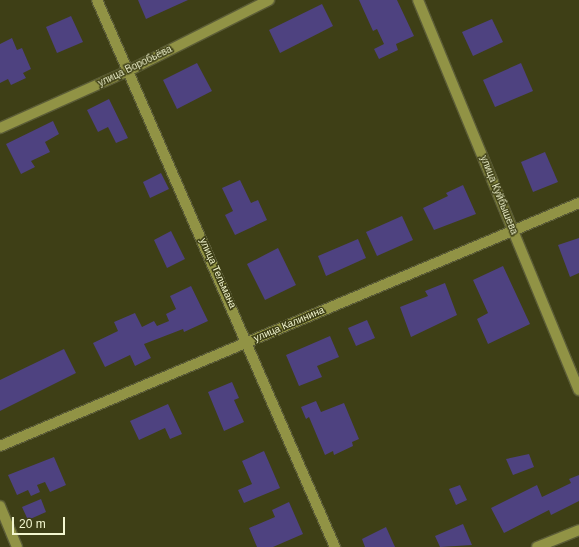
<!DOCTYPE html>
<meta charset="utf-8">
<style>
body{margin:0}
#map{position:relative;width:579px;height:547px;overflow:hidden;background:#3e3f16;font-family:Arial,sans-serif}
div>[style]{position:absolute}
.building>*{inset:0;background:#4e4280}
.roads{filter:drop-shadow(1px 0 #5b5c36) drop-shadow(-1px 0 #5b5c36) drop-shadow(0 1px #5b5c36) drop-shadow(0 -1px #5b5c36)}
.minor>*{height:10px;margin:-5px;padding:0 5px;transform-origin:5px;border-radius:5px;background:#919345}
span{translate:-50% -50%;white-space:nowrap;text-align:center;line-height:1.15;-webkit-text-stroke:3px #3e3f16;paint-order:stroke}
.street-label{font-size:10px;color:#f3f6cf}
.scale{position:absolute;left:12px;top:517px;width:53px;height:18px;box-sizing:border-box;border:2px solid #f3f6cf;border-top:0;padding-left:5px;font-size:12px;line-height:14px;white-space:nowrap;color:#f3f6cf;-webkit-text-stroke:3px #3e3f16;paint-order:stroke}
</style>
<div id="map">
<div class="building">
<i style="clip-path:polygon(138px 0,188px 0,146px 19px)"></i>
<i style="clip-path:polygon(359px 0,397px 0,414px 36px,396px 44px,398px 50px,379px 59px,374px 49px,384px 44px,377px 29px,373px 31px)"></i>
<i style="clip-path:polygon(322px 4px,333px 26px,280px 53px,269px 30px)"></i>
<i style="clip-path:polygon(71px 16px,83px 42px,57px 53px,46px 27px)"></i>
<i style="clip-path:polygon(492px 19px,503px 42px,473px 56px,462px 32px)"></i>
<i style="clip-path:polygon(12px 38px,17px 50px,22px 48px,31px 69px,23px 73px,26px 78px,11px 85px,8px 79px,0 83px,0 44px)"></i>
<i style="clip-path:polygon(197px 63px,212px 91px,177px 109px,163px 80px)"></i>
<i style="clip-path:polygon(521px 63px,533px 91px,495px 107px,483px 80px)"></i>
<i style="clip-path:polygon(109px 99px,128px 138px,116px 143px,108px 127px,98px 132px,87px 110px)"></i>
<i style="clip-path:polygon(53px 121px,59px 134px,45px 142px,50px 152px,31px 161px,35px 167px,21px 174px,6px 144px)"></i>
<i style="clip-path:polygon(545px 152px,558px 182px,533px 192px,521px 162px)"></i>
<i style="clip-path:polygon(161px 173px,169px 189px,150px 198px,143px 182px)"></i>
<i style="clip-path:polygon(240px 180px,251px 203px,258px 200px,267px 220px,235px 235px,225px 215px,233px 211px,222px 188px)"></i>
<i style="clip-path:polygon(463px 185px,476px 214px,434px 230px,423px 208px,448px 196px,446px 193px)"></i>
<i style="clip-path:polygon(402px 216px,413px 240px,377px 256px,366px 232px)"></i>
<i style="clip-path:polygon(171px 231px,185px 259px,167px 268px,154px 240px)"></i>
<i style="clip-path:polygon(579px 238px,579px 273px,570px 277px,558px 245px)"></i>
<i style="clip-path:polygon(358px 239px,366px 258px,326px 276px,318px 256px)"></i>
<i style="clip-path:polygon(278px 248px,296px 285px,265px 300px,247px 264px)"></i>
<i style="clip-path:polygon(503px 266px,530px 324px,488px 344px,477px 319px,488px 313px,473px 280px)"></i>
<i style="clip-path:polygon(445px 283px,457px 315px,411px 337px,400px 307px,428px 296px,425px 291px)"></i>
<i style="clip-path:polygon(191px 286px,208px 321px,184px 332px,183px 329px,144px 344px,151px 358px,135px 366px,130px 355px,105px 367px,93px 343px,118px 331px,114px 322px,135px 313px,142px 327px,154px 321px,157px 326px,169px 321px,166px 314px,176px 309px,170px 296px)"></i>
<i style="clip-path:polygon(367px 320px,375px 338px,356px 346px,348px 328px)"></i>
<i style="clip-path:polygon(330px 336px,339px 357px,317px 366px,322px 377px,299px 386px,286px 355px)"></i>
<i style="clip-path:polygon(64px 349px,76px 373px,0 411px,0 380px)"></i>
<i style="clip-path:polygon(232px 382px,239px 398px,234px 400px,244px 422px,224px 431px,208px 392px)"></i>
<i style="clip-path:polygon(316px 401px,321px 412px,344px 403px,359px 439px,352px 442px,353px 446px,334px 455px,333px 451px,325px 455px,309px 417px,306px 419px,301px 407px)"></i>
<i style="clip-path:polygon(168px 404px,182px 434px,170px 439px,165px 428px,139px 440px,130px 421px)"></i>
<i style="clip-path:polygon(264px 451px,280px 488px,244px 503px,238px 490px,252px 484px,242px 461px)"></i>
<i style="clip-path:polygon(529px 454px,534px 467px,513px 475px,506px 459px)"></i>
<i style="clip-path:polygon(54px 457px,66px 485px,50px 492px,45px 482px,37px 485px,40px 492px,31px 496px,28px 490px,17px 495px,8px 475px)"></i>
<i style="clip-path:polygon(579px 475px,579px 501px,551px 515px,549px 510px,504px 533px,491px 508px,537px 485px,542px 497px,571px 483px,569px 479px)"></i>
<i style="clip-path:polygon(460px 485px,467px 500px,456px 505px,449px 489px)"></i>
<i style="clip-path:polygon(41px 499px,46px 512px,28px 520px,22px 507px)"></i>
<i style="clip-path:polygon(289px 502px,303px 534px,273px 547px,257px 547px,249px 528px,275px 517px,272px 510px)"></i>
<i style="clip-path:polygon(463px 524px,472px 545px,440px 547px,435px 536px)"></i>
<i style="clip-path:polygon(386px 527px,395px 547px,365px 547px,362px 539px)"></i>
</div>
<div class="roads">
<div class="minor">
<i style="left:97px;top:0;width:597px;rotate:66.49deg"></i>
<i style="left:418px;top:0;width:422px;rotate:67.6deg"></i>
<i style="left:0;top:128px;width:140px;rotate:-24deg"></i>
<i style="left:128px;top:71px;width:158px;rotate:-26.7deg"></i>
<i style="left:0;top:446px;width:628px;rotate:-22.77deg"></i>
<i style="left:0;top:506px;width:44px;rotate:67.5deg"></i>
<i style="left:537px;top:547px;width:45px;rotate:-22deg"></i>
</div>
</div>
<div class="street-label">
<span style="left:135px;top:66px;rotate:-26deg">улица Воробьёва</span>
<span style="left:499px;top:195px;rotate:68deg">улица Куйбышева</span>
<span style="left:218px;top:273px;rotate:66deg">улица Тельмана</span>
<span style="left:289px;top:324px;rotate:-23deg">улица Калинина</span>
</div>
<div class="scale">20 m</div>
</div>
